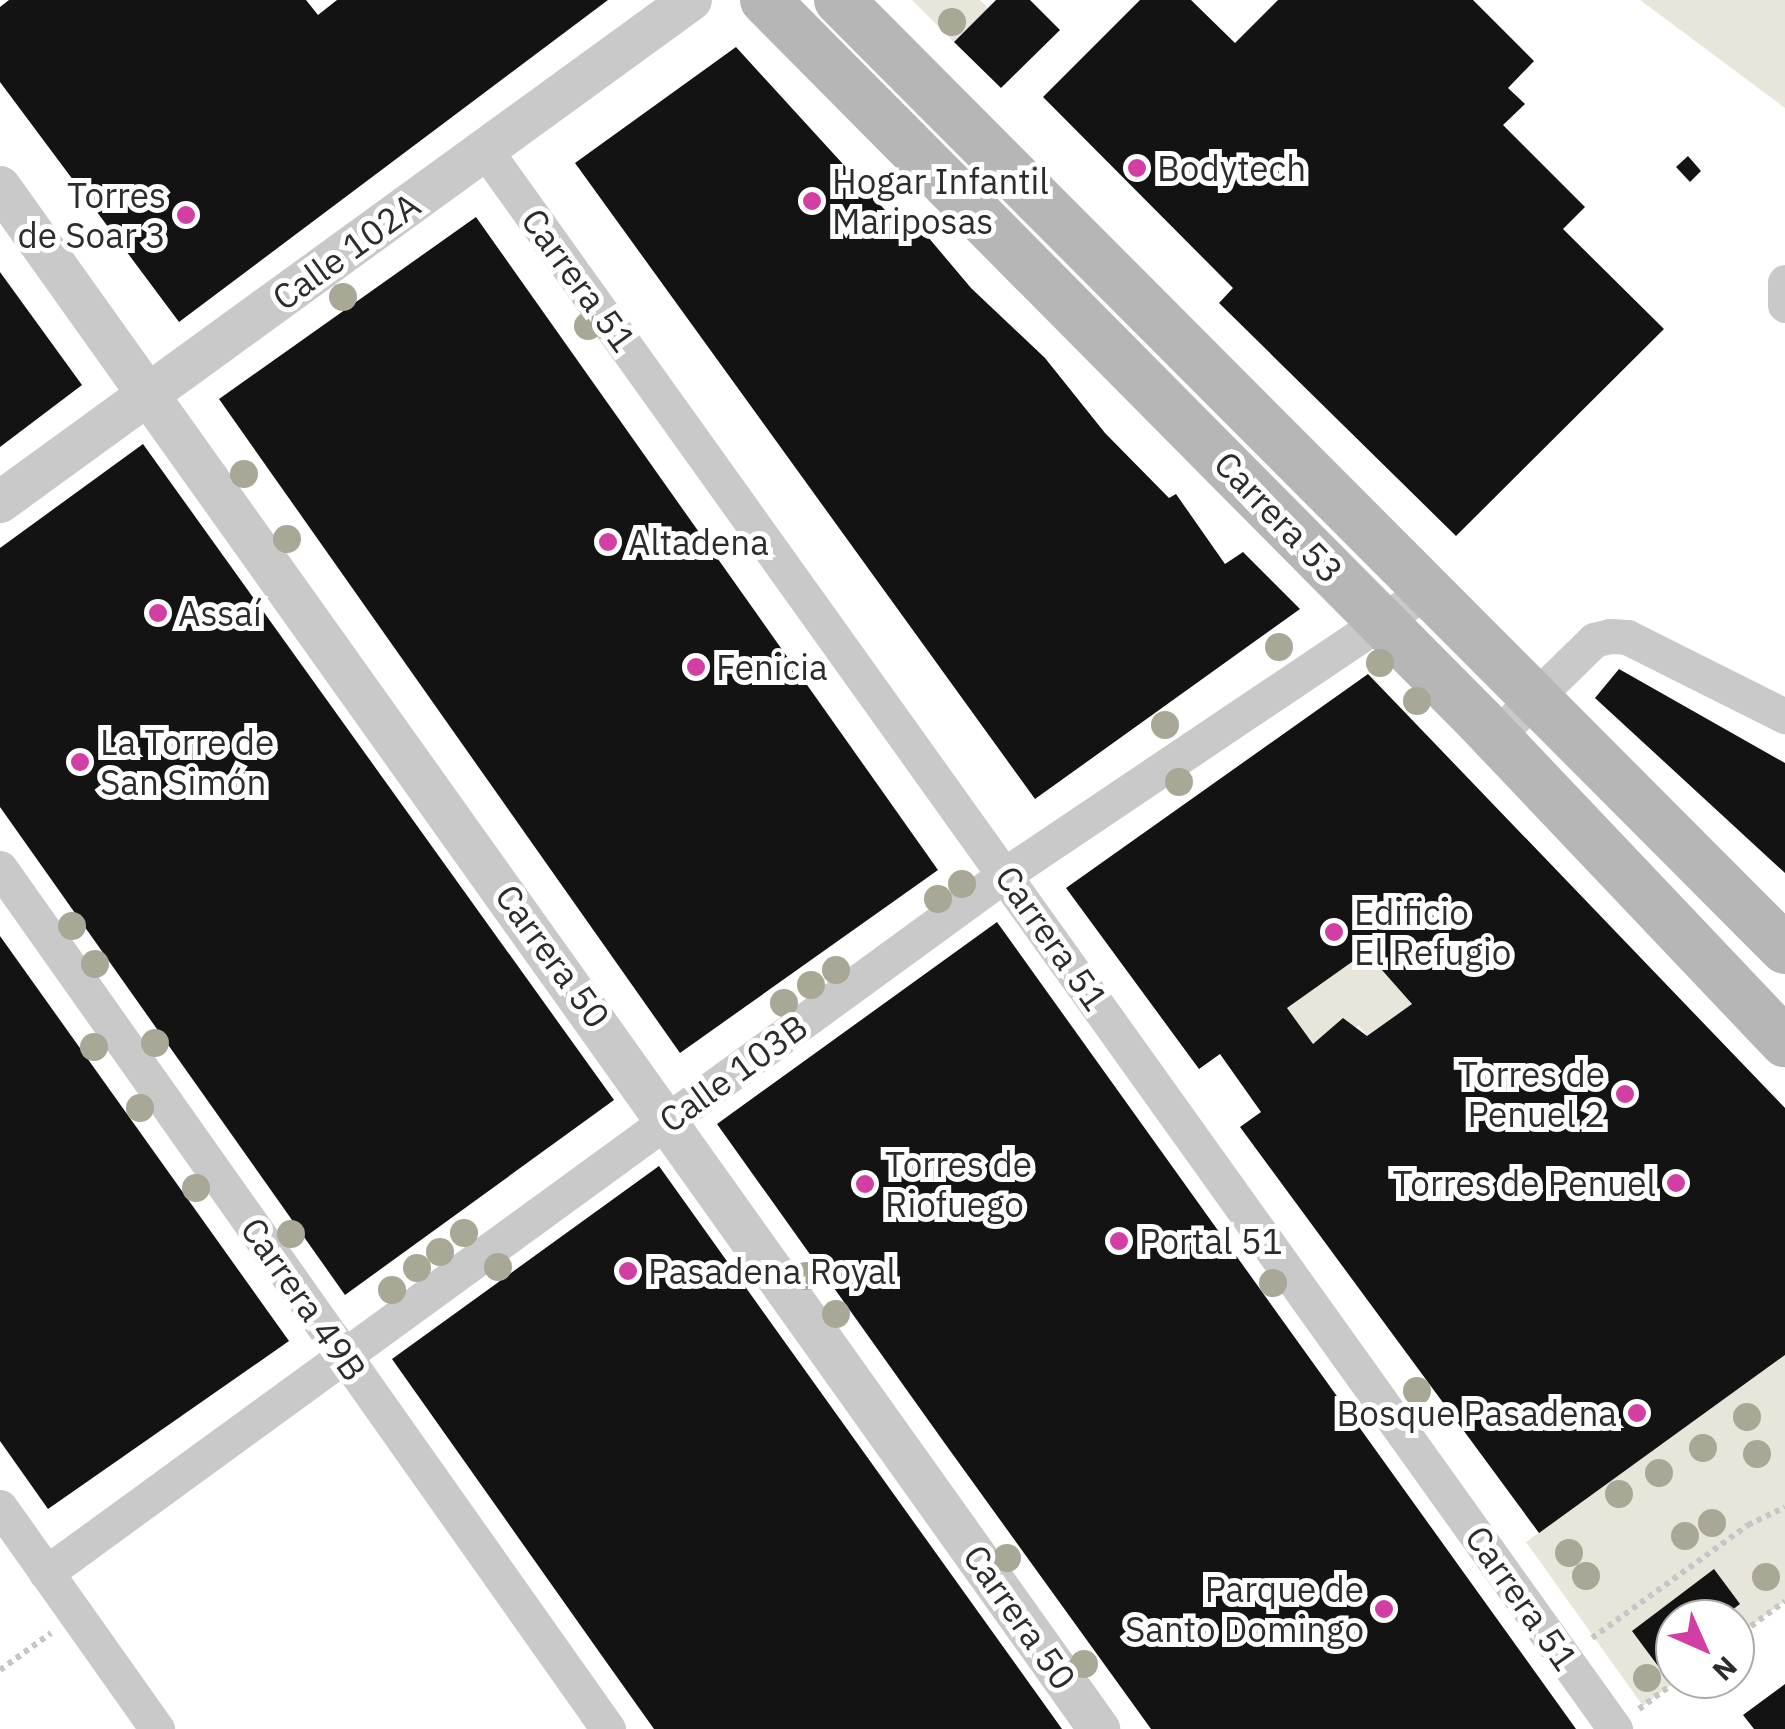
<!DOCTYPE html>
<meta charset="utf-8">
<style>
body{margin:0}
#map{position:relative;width:1785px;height:1729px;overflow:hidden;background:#fff;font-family:"IBM Plex Sans",sans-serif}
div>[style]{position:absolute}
.green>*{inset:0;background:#e8e6da}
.building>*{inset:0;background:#131313}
.path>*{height:6px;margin-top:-3px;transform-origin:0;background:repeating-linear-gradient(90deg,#c6c6c6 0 5px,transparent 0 10px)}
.minor>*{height:35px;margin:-17.5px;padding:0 17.5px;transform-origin:17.5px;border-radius:17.5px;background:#c9c9c9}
.tertiary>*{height:42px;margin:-21px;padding:0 21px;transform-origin:21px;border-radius:21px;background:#c9c9c9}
.secondary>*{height:50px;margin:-25px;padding:0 25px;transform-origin:25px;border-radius:25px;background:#b6b6b6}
.trees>*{width:28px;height:28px;margin:-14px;border-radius:50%;background:#a9a795}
.dots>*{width:28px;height:28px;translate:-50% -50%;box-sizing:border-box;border:5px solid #fff;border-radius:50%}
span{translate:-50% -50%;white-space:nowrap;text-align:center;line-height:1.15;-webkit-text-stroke:10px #fff;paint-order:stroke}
.poi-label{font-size:35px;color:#2c2c2c}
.left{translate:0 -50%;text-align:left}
.right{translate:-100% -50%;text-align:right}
.street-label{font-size:35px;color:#2c2c2c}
.north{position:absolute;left:1655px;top:1599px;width:100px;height:100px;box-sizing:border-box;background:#fff;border:2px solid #ababab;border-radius:50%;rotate:135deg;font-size:28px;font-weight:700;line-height:40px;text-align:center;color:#2c2c2c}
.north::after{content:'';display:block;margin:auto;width:35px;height:45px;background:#d23ea3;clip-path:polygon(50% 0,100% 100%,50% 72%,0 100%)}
</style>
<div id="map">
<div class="green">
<i style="clip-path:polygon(912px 0,980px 0,988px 8px,954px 42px)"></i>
<i style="clip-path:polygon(1640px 0,1785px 0,1785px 108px)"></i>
<i style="clip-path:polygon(1366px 952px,1412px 1004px,1367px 1036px,1359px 1026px,1313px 1044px,1287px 1008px)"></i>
<i style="clip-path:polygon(1785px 1355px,1785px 1601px,1735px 1638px,1735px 1619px,1675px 1619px,1679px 1679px,1643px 1706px,1526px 1542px)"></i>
</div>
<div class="building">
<i style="clip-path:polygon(9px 0,306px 0,318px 15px,337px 0,608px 0,179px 322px,0 82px,0 7px)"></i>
<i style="clip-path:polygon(996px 0,1030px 0,1060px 30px,1001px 88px,954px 42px)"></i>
<i style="clip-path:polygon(1140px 0,1191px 0,1235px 43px,1278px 0,1473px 0,1534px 61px,1508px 88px,1525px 104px,1503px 125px,1585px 207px,1563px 229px,1664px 329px,1456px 536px,1219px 303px,1233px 288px,1043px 97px)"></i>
<i style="clip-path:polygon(736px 47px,906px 233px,917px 224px,971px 288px,1045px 358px,1105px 433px,1169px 498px,1176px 494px,1225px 564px,1243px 552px,1300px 609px,1035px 799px,575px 163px)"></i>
<i style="clip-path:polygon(1688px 156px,1701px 171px,1690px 182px,1676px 167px)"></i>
<i style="clip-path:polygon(476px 217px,938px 870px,680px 1053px,219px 399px)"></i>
<i style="clip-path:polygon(0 272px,82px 385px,0 447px)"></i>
<i style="clip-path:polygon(143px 444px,614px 1100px,345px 1295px,0 807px,0 548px)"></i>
<i style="clip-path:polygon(1619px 669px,1785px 763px,1785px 873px,1595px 698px)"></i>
<i style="clip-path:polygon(evenodd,1368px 674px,1785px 1108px,1785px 1355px,1539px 1533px,1240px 1127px,1261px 1112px,1220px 1054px,1199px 1069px,1066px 888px,1368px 674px,1366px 952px,1412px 1004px,1367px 1036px,1343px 1018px,1313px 1044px,1287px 1008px,1366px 952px)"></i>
<i style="clip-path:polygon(997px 922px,1227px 1243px,1576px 1729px,1151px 1729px,946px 1445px,717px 1124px)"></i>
<i style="clip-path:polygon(0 936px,289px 1341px,48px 1509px,0 1441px)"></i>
<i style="clip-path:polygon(659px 1166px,774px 1327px,1062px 1729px,654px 1729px,607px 1663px,392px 1359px)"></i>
<i style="clip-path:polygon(1714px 1569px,1740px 1604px,1720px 1619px,1675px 1619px,1675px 1653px,1658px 1666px,1632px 1631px)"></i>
<i style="clip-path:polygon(1785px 1684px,1785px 1729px,1754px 1729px,1743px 1715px)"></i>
</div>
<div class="path">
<i style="left:1592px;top:1638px;width:193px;rotate:-35.9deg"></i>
<i style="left:1748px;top:1525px;width:41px;rotate:-25.9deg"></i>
<i style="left:1735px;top:1638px;width:62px;rotate:-36.5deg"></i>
<i style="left:0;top:1670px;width:63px;rotate:-36deg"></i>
<i style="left:1639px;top:1709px;width:50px;rotate:-36.9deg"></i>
</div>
<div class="minor">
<i style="left:485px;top:150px;width:1942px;rotate:54.41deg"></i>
<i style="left:1785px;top:282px;width:23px;rotate:90deg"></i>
<i style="left:1495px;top:737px;width:139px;rotate:-44.4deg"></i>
<i style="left:1594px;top:640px;width:16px;rotate:-14deg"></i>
<i style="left:1610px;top:636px;width:17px;rotate:3deg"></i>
<i style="left:1627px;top:637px;width:177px;rotate:26.6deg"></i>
<i style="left:0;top:868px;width:1054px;rotate:54.77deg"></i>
<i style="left:0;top:1507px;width:272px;rotate:54.7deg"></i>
<i style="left:46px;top:1573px;width:1189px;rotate:-36.07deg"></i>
<i style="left:1007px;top:873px;width:511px;rotate:-33.91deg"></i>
</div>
<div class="tertiary">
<i style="left:0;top:187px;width:1894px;rotate:54.52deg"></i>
<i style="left:0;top:502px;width:854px;rotate:-36deg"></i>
</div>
<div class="secondary">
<i style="left:765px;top:0;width:1015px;rotate:45.24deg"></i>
<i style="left:1480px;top:721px;width:443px;rotate:46.5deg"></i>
<i style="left:839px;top:0;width:1340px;rotate:45.09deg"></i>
</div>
<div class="trees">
<i style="left:952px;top:22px"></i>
<i style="left:343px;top:297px"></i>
<i style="left:588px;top:326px"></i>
<i style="left:244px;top:474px"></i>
<i style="left:287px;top:539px"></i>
<i style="left:1279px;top:647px"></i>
<i style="left:1380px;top:663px"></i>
<i style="left:1417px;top:701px"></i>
<i style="left:1165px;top:725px"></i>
<i style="left:1179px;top:782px"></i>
<i style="left:962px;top:884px"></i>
<i style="left:938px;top:899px"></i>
<i style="left:72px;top:926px"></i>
<i style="left:95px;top:964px"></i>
<i style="left:836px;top:970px"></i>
<i style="left:811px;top:985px"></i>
<i style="left:784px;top:1003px"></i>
<i style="left:155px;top:1043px"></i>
<i style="left:94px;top:1047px"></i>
<i style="left:140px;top:1108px"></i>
<i style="left:196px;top:1188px"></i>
<i style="left:464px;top:1233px"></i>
<i style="left:291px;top:1234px"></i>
<i style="left:440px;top:1252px"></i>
<i style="left:498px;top:1267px"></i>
<i style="left:417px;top:1268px"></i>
<i style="left:806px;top:1276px"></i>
<i style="left:1273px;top:1283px"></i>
<i style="left:392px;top:1290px"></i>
<i style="left:836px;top:1314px"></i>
<i style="left:1417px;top:1391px"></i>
<i style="left:1747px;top:1417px"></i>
<i style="left:1703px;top:1448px"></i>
<i style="left:1757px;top:1454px"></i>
<i style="left:1659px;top:1473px"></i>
<i style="left:1619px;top:1494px"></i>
<i style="left:1712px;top:1523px"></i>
<i style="left:1685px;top:1536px"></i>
<i style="left:1569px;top:1553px"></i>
<i style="left:1007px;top:1558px"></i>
<i style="left:1586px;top:1576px"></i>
<i style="left:1766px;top:1577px"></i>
<i style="left:1084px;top:1664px"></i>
<i style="left:1647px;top:1678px"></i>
</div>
<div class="dots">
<i style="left:1137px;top:168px;background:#d23ea3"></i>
<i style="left:812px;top:201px;background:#d23ea3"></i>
<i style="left:186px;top:215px;background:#d23ea3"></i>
<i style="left:608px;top:542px;background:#d23ea3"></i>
<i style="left:158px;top:613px;background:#d23ea3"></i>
<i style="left:696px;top:667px;background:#d23ea3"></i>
<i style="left:80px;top:762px;background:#d23ea3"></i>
<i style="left:1334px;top:932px;background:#d23ea3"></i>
<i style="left:1625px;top:1094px;background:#d23ea3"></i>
<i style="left:1676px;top:1183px;background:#d23ea3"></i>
<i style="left:865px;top:1184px;background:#d23ea3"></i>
<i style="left:1119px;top:1241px;background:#d23ea3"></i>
<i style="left:628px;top:1271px;background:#d23ea3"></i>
<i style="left:1637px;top:1413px;background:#d23ea3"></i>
<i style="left:1384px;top:1609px;background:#d23ea3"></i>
</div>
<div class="poi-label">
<span class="left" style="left:1157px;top:168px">Bodytech</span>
<span class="left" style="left:832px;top:201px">Hogar Infantil<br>Mariposas</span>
<span class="right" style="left:166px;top:215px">Torres<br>de Soar 3</span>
<span class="left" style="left:628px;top:542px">Altadena</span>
<span class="left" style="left:178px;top:613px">Assaí</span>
<span class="left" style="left:716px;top:667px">Fenicia</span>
<span class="left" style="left:100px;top:762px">La Torre de<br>San Simón</span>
<span class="left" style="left:1354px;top:932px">Edificio<br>El Refugio</span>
<span class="right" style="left:1605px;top:1094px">Torres de<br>Penuel 2</span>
<span class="left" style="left:885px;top:1184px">Torres de<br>Riofuego</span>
<span class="right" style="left:1656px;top:1183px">Torres de Penuel</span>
<span class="left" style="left:1139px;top:1241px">Portal 51</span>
<span class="left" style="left:648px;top:1271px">Pasadena Royal</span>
<span class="right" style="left:1617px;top:1413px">Bosque Pasadena</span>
<span class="right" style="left:1364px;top:1609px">Parque de<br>Santo Domingo</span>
</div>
<div class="street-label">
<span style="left:346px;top:251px;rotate:-36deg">Calle 102A</span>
<span style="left:579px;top:280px;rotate:54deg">Carrera 51</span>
<span style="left:1279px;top:517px;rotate:46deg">Carrera 53</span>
<span style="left:1052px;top:938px;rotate:55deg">Carrera 51</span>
<span style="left:553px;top:956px;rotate:54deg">Carrera 50</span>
<span style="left:733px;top:1073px;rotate:-36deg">Calle 103B</span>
<span style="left:304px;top:1299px;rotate:55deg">Carrera 49B</span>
<span style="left:1522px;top:1598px;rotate:55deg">Carrera 51</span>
<span style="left:1020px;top:1617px;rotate:55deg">Carrera 50</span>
</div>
<div class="north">N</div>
</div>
